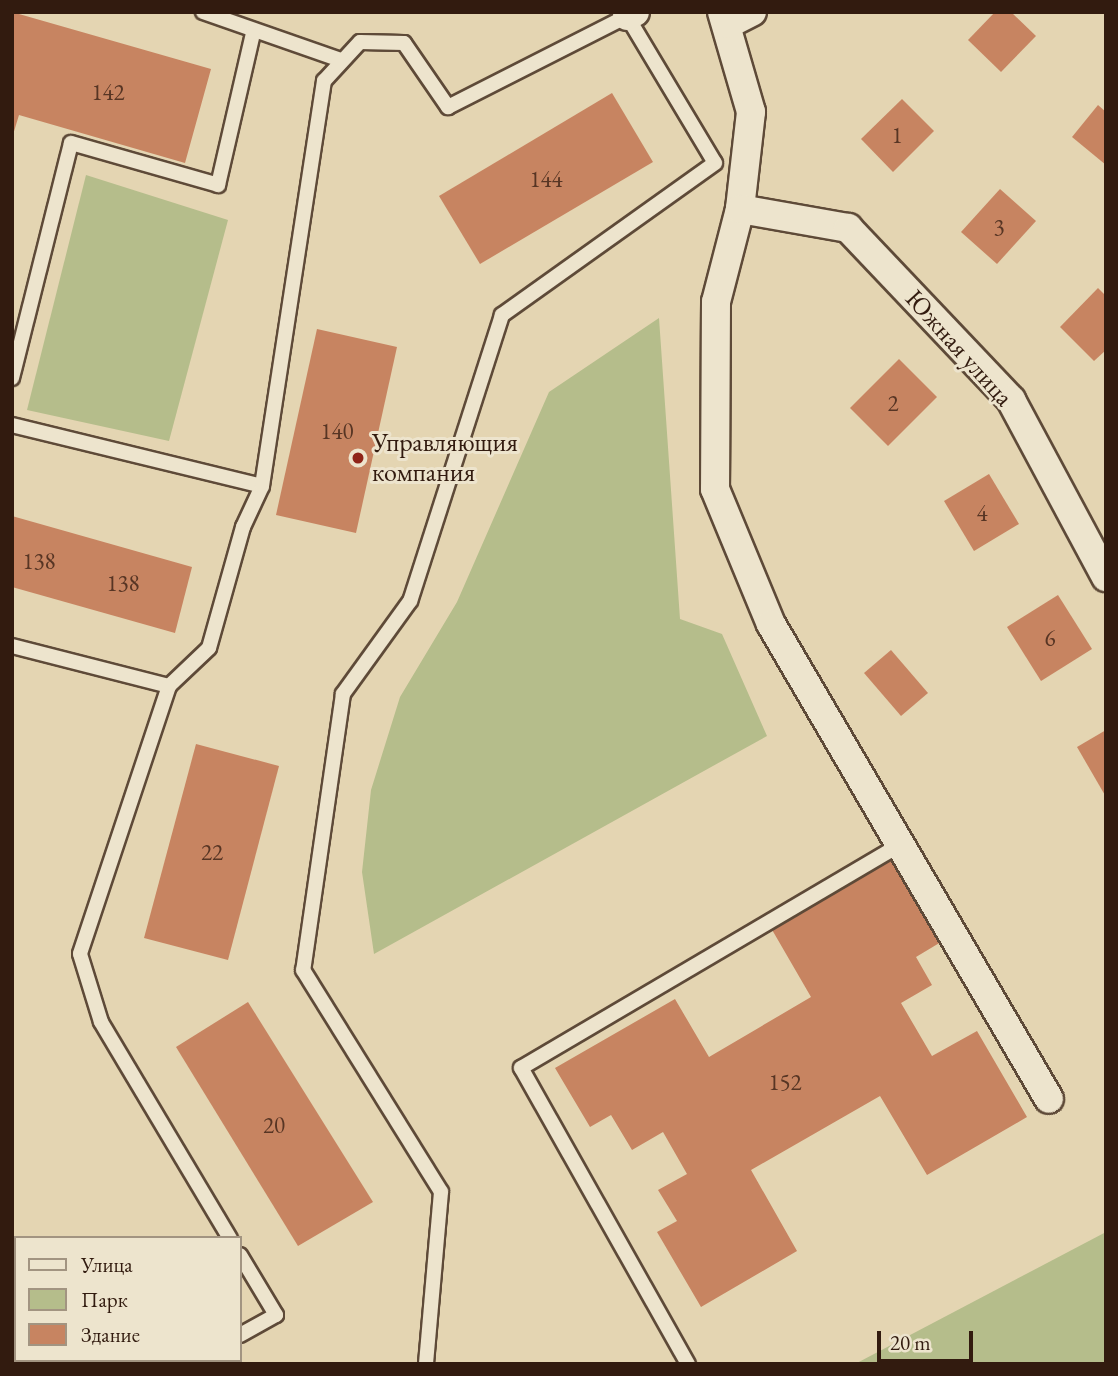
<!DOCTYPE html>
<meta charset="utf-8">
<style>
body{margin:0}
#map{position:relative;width:1118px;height:1376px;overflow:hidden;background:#e4d5b2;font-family:"EB Garamond",serif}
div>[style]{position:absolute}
.green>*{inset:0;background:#b5bd8b}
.building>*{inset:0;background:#c78461}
.roads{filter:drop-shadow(2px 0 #5e4a38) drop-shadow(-2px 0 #5e4a38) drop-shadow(0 2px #5e4a38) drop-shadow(0 -2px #5e4a38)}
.lane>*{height:14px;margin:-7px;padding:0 7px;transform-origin:7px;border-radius:7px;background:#ede4cd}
.street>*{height:28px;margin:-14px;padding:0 14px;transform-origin:14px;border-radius:14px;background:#ede4cd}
.dots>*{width:19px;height:19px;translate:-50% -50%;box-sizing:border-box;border:4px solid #ede4cd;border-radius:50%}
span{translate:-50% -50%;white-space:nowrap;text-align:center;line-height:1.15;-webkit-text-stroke:6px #ede4cd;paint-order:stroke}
.number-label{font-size:23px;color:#573524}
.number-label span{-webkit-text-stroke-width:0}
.street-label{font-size:26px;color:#321b0f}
.poi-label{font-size:26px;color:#321b0f}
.left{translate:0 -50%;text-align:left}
.frame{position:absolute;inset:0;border:14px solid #321b0f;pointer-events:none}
.legend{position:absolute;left:14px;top:1236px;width:228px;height:126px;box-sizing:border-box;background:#ede4cd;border:2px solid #a29481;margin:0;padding:9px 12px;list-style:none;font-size:21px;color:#321b0f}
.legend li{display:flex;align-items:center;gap:14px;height:35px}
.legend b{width:35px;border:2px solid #a29481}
.scale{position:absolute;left:877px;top:1331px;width:96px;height:32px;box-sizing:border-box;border:4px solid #321b0f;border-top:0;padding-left:9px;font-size:21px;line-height:24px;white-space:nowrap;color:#321b0f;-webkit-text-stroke:5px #ede4cd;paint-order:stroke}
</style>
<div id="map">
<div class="green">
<i style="clip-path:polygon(86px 175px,228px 220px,169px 441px,27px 410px)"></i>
<i style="clip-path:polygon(659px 318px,680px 619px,722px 634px,767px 736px,374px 954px,362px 872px,371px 790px,400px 697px,457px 602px,549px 392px)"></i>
<i style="clip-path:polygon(1106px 1232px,1106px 1364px,855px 1364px)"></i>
</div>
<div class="building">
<i style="clip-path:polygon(12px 12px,211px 69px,185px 163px,19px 115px,12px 138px)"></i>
<i style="clip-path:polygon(995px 12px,1011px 12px,1036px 36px,1001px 72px,968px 40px)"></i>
<i style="clip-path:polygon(612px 93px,653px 162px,480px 264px,439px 196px)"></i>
<i style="clip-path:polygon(902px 99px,934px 131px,893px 172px,861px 139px)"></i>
<i style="clip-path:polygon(1098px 105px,1106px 112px,1106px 165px,1072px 137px)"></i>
<i style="clip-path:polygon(1000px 189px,1036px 221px,997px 264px,961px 232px)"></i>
<i style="clip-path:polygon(1098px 288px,1106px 296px,1106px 350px,1094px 361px,1060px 327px)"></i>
<i style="clip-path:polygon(317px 329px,397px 347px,356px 533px,276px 515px)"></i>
<i style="clip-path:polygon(899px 359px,937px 397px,888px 446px,850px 408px)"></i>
<i style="clip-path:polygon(989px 474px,1019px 524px,974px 551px,944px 501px)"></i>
<i style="clip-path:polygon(12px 516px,192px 567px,175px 633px,12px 587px)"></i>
<i style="clip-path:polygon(1058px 595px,1092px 649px,1041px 681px,1007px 627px)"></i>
<i style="clip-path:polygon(891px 650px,928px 693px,901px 716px,864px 673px)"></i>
<i style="clip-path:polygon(1106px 730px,1106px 797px,1077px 747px)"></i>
<i style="clip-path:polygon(196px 744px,279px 766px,228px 960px,144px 938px)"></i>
<i style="clip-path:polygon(897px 855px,946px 939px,916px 957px,932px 985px,901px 1003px,932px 1056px,977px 1031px,1027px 1117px,927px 1175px,880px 1096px,751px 1170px,797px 1251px,701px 1307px,657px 1232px,677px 1221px,658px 1190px,687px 1174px,663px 1132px,632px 1150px,611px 1115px,590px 1127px,555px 1068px,675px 999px,709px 1057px,811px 997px,771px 928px)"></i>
<i style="clip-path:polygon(248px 1002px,373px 1202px,298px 1246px,176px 1047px)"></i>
</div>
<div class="roads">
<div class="lane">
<i style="left:203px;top:12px;width:146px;rotate:19.2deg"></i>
<i style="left:12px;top:378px;width:242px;rotate:-75.9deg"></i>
<i style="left:71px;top:143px;width:153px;rotate:15.9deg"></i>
<i style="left:218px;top:185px;width:156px;rotate:-77deg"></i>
<i style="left:12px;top:425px;width:257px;rotate:13.7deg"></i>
<i style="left:12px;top:646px;width:162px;rotate:14.3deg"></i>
<i style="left:169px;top:686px;width:282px;rotate:108.4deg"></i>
<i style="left:80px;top:954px;width:71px;rotate:72.8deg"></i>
<i style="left:101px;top:1022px;width:252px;rotate:59.2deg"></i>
<i style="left:169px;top:686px;width:55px;rotate:-43.5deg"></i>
<i style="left:209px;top:648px;width:126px;rotate:-74.3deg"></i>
<i style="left:243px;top:527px;width:45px;rotate:-65.1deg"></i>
<i style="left:262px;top:486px;width:410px;rotate:-81.3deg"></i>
<i style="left:324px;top:81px;width:53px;rotate:-47.3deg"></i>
<i style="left:360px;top:42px;width:44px;rotate:1.3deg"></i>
<i style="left:404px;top:43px;width:78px;rotate:55.5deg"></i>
<i style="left:448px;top:107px;width:201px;rotate:-26.9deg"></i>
<i style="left:627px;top:16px;width:171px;rotate:59.1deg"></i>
<i style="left:715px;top:163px;width:262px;rotate:144.5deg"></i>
<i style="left:502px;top:315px;width:300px;rotate:107.8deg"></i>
<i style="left:410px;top:601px;width:115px;rotate:125.8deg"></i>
<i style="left:343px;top:694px;width:279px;rotate:98.2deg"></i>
<i style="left:303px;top:970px;width:261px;rotate:58.1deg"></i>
<i style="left:441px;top:1192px;width:173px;rotate:95deg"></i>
<i style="left:240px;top:1255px;width:70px;rotate:59deg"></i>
<i style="left:276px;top:1315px;width:41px;rotate:150.9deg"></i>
<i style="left:189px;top:1364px;width:7px;rotate:-34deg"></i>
<i style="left:688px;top:1364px;width:340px;rotate:-119.4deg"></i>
<i style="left:521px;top:1068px;width:440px;rotate:-30.5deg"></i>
</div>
<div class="street">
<i style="left:722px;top:12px;width:104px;rotate:73.8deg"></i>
<i style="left:751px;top:112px;width:98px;rotate:96.5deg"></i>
<i style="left:740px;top:209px;width:96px;rotate:104.5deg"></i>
<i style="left:716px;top:302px;width:187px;rotate:90.3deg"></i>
<i style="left:715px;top:489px;width:146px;rotate:67.5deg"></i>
<i style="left:771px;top:624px;width:550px;rotate:59.66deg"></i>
<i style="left:627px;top:16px;width:9px;rotate:-27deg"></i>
<i style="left:728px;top:24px;width:27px;rotate:-27deg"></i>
<i style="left:740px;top:209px;width:110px;rotate:10deg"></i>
<i style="left:848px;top:228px;width:237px;rotate:46.5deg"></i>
<i style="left:1011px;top:400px;width:201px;rotate:61.8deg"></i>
</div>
</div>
<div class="dots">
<i style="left:358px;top:458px;background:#8f2418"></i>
</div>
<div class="number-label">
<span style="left:108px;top:92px">142</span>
<span style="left:897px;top:135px">1</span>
<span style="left:546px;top:179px">144</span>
<span style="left:999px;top:227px">3</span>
<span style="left:893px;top:403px">2</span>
<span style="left:337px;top:431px">140</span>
<span style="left:982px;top:513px">4</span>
<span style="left:39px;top:561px">138</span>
<span style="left:123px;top:583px">138</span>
<span style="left:1050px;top:638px">6</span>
<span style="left:212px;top:852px">22</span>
<span style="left:785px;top:1082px">152</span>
<span style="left:274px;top:1125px">20</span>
</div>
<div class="street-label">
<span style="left:959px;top:348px;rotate:48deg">Южная улица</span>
</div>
<div class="poi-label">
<span class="left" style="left:372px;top:458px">Управляющия<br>компания</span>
</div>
<div class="frame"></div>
<ul class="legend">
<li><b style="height:9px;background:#ede4cd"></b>Улица</li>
<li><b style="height:19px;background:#b5bd8b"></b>Парк</li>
<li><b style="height:19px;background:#c78461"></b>Здание</li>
</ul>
<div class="scale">20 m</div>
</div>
